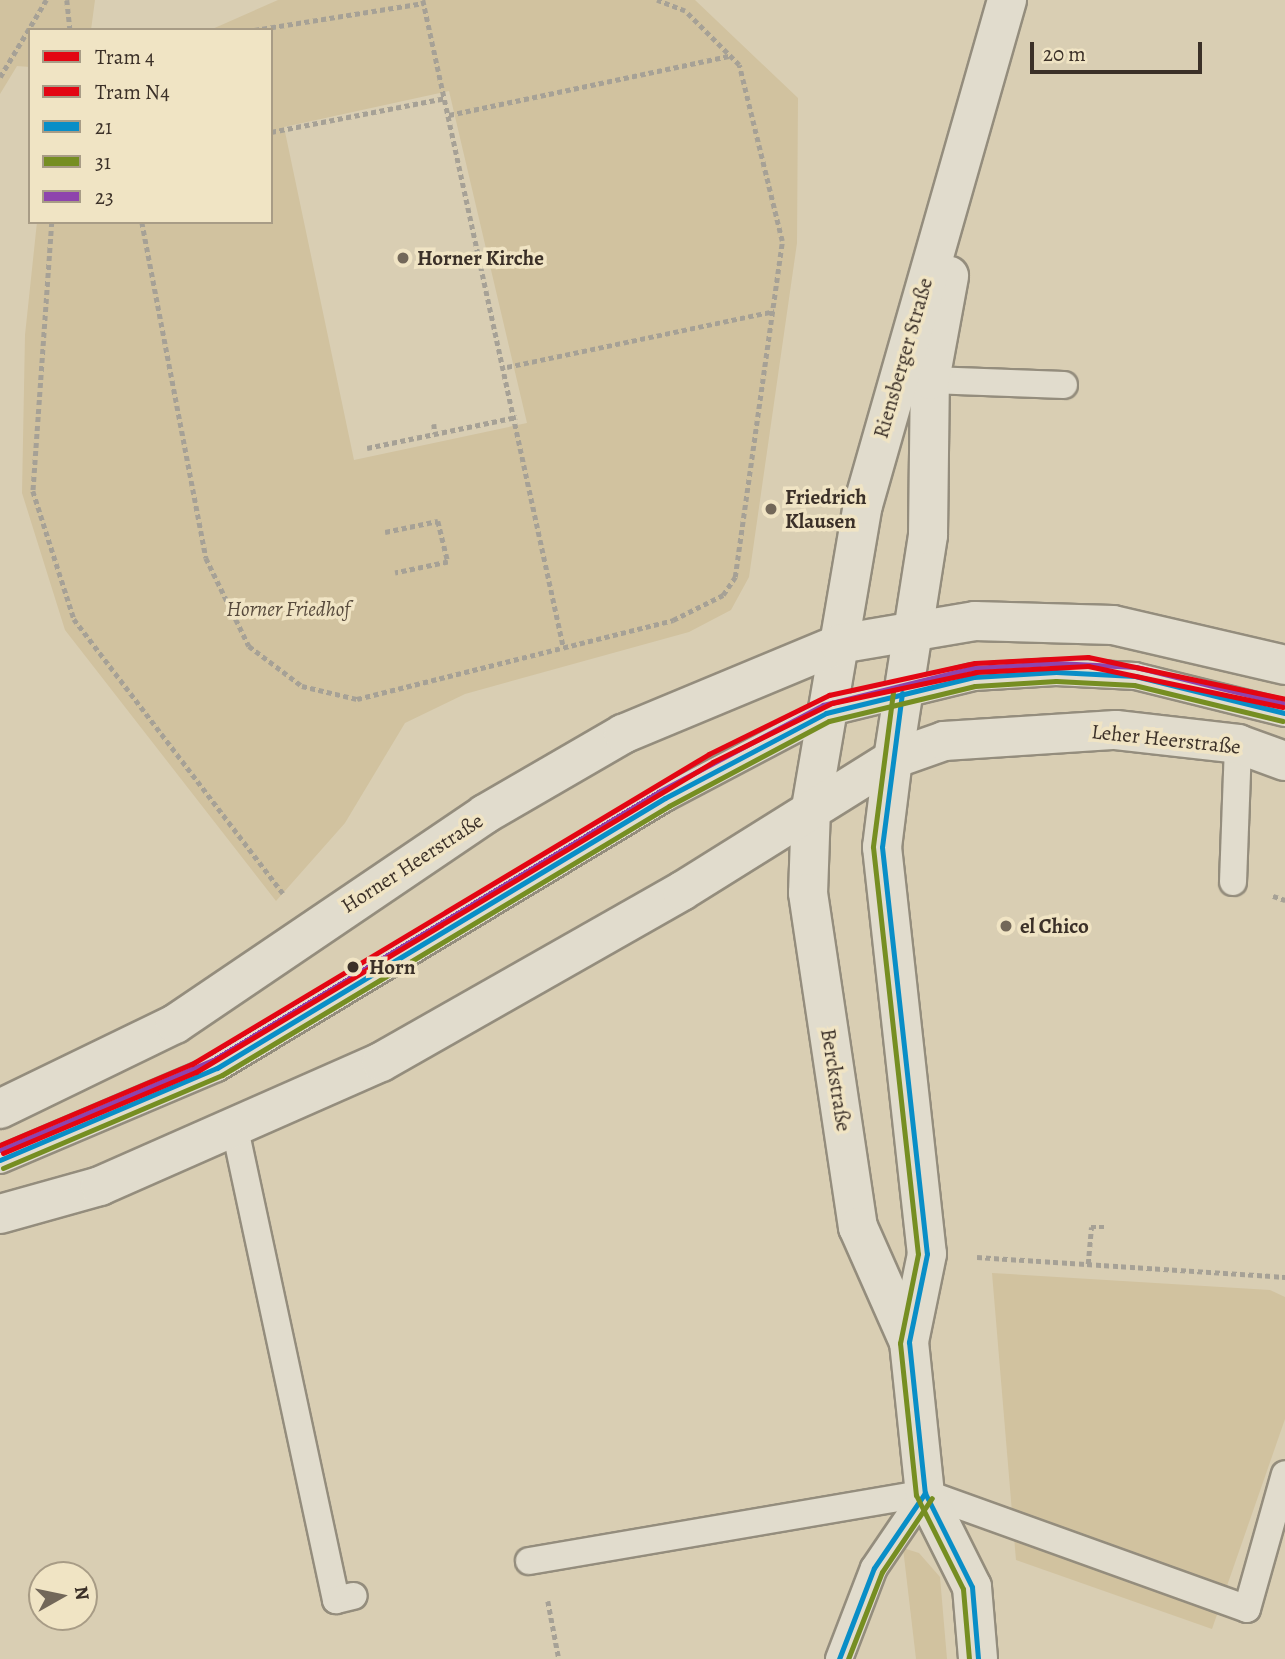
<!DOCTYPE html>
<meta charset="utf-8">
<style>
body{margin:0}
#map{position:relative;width:1285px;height:1659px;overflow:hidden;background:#d9ceb3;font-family:Alegreya,serif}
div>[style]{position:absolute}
.green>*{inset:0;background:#d1c29f}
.path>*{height:4.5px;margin-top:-2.25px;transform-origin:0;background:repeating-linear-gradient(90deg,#a6a196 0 5px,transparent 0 8.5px)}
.roads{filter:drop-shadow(2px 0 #948d7d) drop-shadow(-2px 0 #948d7d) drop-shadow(0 2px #948d7d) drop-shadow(0 -2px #948d7d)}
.lane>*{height:26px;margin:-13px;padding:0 13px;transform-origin:13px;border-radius:13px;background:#e1dccd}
.street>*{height:38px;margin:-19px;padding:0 19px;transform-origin:19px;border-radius:19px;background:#e1dccd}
.secondary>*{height:38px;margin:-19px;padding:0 19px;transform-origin:19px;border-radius:19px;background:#e1dccd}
.bus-1>*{height:5px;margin:-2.5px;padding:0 2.5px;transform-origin:2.5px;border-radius:2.5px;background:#098ec7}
.bus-2>*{height:5px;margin:-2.5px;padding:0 2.5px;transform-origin:2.5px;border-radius:2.5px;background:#768e22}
.bus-3>*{height:5px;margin:-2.5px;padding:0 2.5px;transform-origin:2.5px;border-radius:2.5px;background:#8e44ad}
.tram-1>*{height:5px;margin:-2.5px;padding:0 2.5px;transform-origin:2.5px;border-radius:2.5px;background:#e30613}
.tram-2>*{height:5px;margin:-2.5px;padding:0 2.5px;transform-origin:2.5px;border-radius:2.5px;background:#e30613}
.dots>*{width:19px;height:19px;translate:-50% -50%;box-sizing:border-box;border:4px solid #f0e4c4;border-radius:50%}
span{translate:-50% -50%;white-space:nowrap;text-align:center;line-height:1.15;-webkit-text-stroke:7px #f0e4c4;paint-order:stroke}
.poi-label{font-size:21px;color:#3b3028;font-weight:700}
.left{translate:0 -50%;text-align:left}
.street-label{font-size:21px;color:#3b3028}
.park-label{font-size:21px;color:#584b3d;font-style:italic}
.stop-label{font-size:21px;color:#3b3028;font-weight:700}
.legend{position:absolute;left:28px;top:28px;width:245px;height:196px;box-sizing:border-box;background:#f0e4c4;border:2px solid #a89c86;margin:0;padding:9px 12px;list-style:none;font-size:21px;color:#3b3028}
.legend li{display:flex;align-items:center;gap:14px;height:35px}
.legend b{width:35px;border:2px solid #a89c86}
.north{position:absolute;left:28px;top:1561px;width:70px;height:70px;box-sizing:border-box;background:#f0e4c4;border:2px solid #a89c86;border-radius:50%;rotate:81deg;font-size:19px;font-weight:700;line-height:28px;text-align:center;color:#3b3028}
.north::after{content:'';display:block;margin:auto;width:24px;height:32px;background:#726759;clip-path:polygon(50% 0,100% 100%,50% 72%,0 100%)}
.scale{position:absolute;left:1030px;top:42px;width:172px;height:32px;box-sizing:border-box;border:4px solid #3b3028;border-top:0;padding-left:9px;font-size:21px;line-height:24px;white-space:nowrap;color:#3b3028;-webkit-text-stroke:5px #f0e4c4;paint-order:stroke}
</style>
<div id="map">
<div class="green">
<i style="clip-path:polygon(0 0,95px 0,91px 30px,30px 30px,30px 67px,17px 66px,0 94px)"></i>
<i style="clip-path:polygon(evenodd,278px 0,695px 0,798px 98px,797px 243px,749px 577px,731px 610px,689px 632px,465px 694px,405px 723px,345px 823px,276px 901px,65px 630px,22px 493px,25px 335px,37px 222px,271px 222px,271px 30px,210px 30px,278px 0,449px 91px,527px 423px,354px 460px,284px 127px,449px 91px)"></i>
<i style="clip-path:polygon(992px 1273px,1270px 1290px,1285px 1297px,1285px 1419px,1212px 1629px,1016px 1560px)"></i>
<i style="clip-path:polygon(903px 1548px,919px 1553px,940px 1577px,947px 1659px,916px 1659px)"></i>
</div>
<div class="path">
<i style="left:67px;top:0;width:30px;rotate:84deg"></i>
<i style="left:423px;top:0;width:660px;rotate:77.75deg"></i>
<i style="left:254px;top:30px;width:172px;rotate:-9deg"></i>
<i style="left:0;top:77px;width:90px;rotate:-59.1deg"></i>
<i style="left:449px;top:115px;width:286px;rotate:-11.9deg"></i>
<i style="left:271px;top:132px;width:178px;rotate:-11deg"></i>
<i style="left:52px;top:222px;width:270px;rotate:94deg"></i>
<i style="left:33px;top:491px;width:134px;rotate:72.2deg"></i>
<i style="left:74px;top:619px;width:345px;rotate:52.7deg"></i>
<i style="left:142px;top:222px;width:342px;rotate:79.2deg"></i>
<i style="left:206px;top:558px;width:98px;rotate:64deg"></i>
<i style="left:249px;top:646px;width:66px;rotate:37deg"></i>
<i style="left:302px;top:686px;width:57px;rotate:13.3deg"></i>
<i style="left:357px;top:699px;width:326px;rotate:-14deg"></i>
<i style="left:673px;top:620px;width:56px;rotate:-26.6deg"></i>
<i style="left:723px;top:595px;width:22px;rotate:-56deg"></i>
<i style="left:735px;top:577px;width:339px;rotate:-82deg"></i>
<i style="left:782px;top:241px;width:181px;rotate:-103.7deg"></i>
<i style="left:739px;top:65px;width:76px;rotate:-135deg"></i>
<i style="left:685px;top:11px;width:30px;rotate:-159deg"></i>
<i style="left:507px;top:367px;width:273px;rotate:-11.8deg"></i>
<i style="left:434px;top:424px;width:10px;rotate:84deg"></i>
<i style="left:367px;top:448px;width:153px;rotate:-11.7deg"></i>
<i style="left:385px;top:532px;width:54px;rotate:-11.7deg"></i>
<i style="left:438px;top:521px;width:42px;rotate:76.3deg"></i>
<i style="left:448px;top:562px;width:54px;rotate:168.3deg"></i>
<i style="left:1273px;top:896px;width:13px;rotate:18deg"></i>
<i style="left:977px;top:1257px;width:309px;rotate:3.7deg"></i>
<i style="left:1088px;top:1264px;width:37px;rotate:-85deg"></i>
<i style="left:1091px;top:1227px;width:14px"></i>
<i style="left:548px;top:1601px;width:59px;rotate:79.3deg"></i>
</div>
<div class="roads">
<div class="lane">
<i style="left:930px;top:380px;width:134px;rotate:2.1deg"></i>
<i style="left:1233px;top:882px;width:138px;rotate:-87.9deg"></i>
<i style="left:235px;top:1129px;width:482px;rotate:77.9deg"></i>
<i style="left:336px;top:1600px;width:18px;rotate:-13deg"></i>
<i style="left:0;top:1160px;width:236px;rotate:-23deg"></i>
<i style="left:217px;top:1068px;width:523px;rotate:-31.08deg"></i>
<i style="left:665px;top:798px;width:182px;rotate:-27.8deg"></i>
<i style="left:826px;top:713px;width:152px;rotate:-13.7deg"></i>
<i style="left:974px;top:677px;width:82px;rotate:-3.5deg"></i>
<i style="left:1056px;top:672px;width:79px;rotate:2.9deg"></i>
<i style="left:1135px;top:676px;width:154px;rotate:13.9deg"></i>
<i style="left:529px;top:1561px;width:402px;rotate:-9.7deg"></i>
<i style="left:925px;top:1493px;width:342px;rotate:19.8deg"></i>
<i style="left:1247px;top:1609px;width:140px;rotate:-74.3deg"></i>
<i style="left:839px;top:1659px;width:97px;rotate:-69deg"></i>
<i style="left:874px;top:1568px;width:91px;rotate:-55.8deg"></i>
</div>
<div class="street">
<i style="left:893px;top:759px;width:89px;rotate:97.1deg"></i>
<i style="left:882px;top:847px;width:409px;rotate:83.7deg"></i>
<i style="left:927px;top:1254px;width:90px;rotate:101.6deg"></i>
<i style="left:811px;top:808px;width:85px;rotate:92deg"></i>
<i style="left:808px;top:893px;width:338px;rotate:81.5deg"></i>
<i style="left:858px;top:1227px;width:126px;rotate:66.1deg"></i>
<i style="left:909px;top:1342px;width:152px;rotate:84deg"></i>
<i style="left:925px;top:1493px;width:105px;rotate:63.4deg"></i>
<i style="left:972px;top:1587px;width:72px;rotate:85.2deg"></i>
</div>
<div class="secondary">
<i style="left:893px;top:759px;width:227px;rotate:-81.1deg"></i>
<i style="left:928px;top:535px;width:155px;rotate:-89.3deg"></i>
<i style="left:930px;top:380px;width:106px;rotate:-79.6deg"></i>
<i style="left:811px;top:808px;width:307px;rotate:-80.3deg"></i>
<i style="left:863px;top:505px;width:525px;rotate:-74.08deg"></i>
<i style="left:0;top:1109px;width:195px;rotate:-25.9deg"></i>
<i style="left:175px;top:1024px;width:374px;rotate:-34.1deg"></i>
<i style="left:485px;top:814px;width:160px;rotate:-30.1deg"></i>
<i style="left:623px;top:734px;width:234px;rotate:-22.6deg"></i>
<i style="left:839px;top:644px;width:138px;rotate:-9.6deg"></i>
<i style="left:975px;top:621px;width:138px;rotate:1.7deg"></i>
<i style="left:1113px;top:625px;width:177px;rotate:13.1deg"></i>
<i style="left:0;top:1214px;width:104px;rotate:-15.6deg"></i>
<i style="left:100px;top:1186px;width:307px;rotate:-23.8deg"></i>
<i style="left:381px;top:1062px;width:346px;rotate:-29.6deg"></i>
<i style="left:682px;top:891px;width:249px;rotate:-32deg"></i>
<i style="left:893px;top:759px;width:54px;rotate:-19.4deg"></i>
<i style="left:944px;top:741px;width:172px;rotate:-3.7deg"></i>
<i style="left:1116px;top:730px;width:123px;rotate:6.5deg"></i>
<i style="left:1238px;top:744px;width:50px;rotate:19.9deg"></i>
</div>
</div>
<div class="bus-1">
<i style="left:902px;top:693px;width:155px;rotate:97.4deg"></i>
<i style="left:882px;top:847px;width:409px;rotate:83.7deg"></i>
<i style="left:927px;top:1254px;width:90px;rotate:101.6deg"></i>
<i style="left:909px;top:1342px;width:152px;rotate:84deg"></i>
<i style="left:925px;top:1493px;width:105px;rotate:63.4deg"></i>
<i style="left:972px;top:1587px;width:72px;rotate:85.2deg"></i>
<i style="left:0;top:1160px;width:236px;rotate:-23deg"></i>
<i style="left:217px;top:1068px;width:523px;rotate:-31.08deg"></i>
<i style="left:665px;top:798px;width:182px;rotate:-27.8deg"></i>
<i style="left:826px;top:713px;width:152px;rotate:-13.7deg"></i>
<i style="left:974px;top:677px;width:82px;rotate:-3.5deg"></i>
<i style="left:1056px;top:672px;width:79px;rotate:2.9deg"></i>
<i style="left:1135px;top:676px;width:154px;rotate:13.9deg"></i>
<i style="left:839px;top:1659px;width:97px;rotate:-69deg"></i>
<i style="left:874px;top:1568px;width:91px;rotate:-55.8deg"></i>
</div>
<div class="bus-2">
<i style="left:893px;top:692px;width:156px;rotate:97.4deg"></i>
<i style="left:873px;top:847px;width:409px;rotate:83.7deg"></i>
<i style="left:918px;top:1254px;width:91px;rotate:101.4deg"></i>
<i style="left:900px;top:1343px;width:153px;rotate:84deg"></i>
<i style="left:916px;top:1495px;width:105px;rotate:63.4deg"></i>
<i style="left:963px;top:1589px;width:70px;rotate:85.1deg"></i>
<i style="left:3px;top:1168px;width:238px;rotate:-23deg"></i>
<i style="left:222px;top:1075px;width:522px;rotate:-31.04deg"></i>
<i style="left:669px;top:806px;width:181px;rotate:-28deg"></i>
<i style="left:829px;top:721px;width:150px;rotate:-13.5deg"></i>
<i style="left:975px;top:686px;width:81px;rotate:-3.5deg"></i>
<i style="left:1056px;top:681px;width:78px;rotate:2.9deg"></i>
<i style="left:1134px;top:685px;width:153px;rotate:13.6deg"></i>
<i style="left:848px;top:1659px;width:93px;rotate:-68.7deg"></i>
<i style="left:882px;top:1572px;width:89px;rotate:-56deg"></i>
</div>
<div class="bus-3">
<i style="left:0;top:1150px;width:231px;rotate:-22.9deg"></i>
<i style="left:213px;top:1060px;width:522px;rotate:-31.04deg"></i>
<i style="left:660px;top:791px;width:184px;rotate:-27.8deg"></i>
<i style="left:823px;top:705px;width:154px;rotate:-13.9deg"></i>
<i style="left:973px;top:668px;width:83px;rotate:-3.4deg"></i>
<i style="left:1056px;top:663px;width:80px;rotate:2.9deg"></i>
<i style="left:1136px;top:667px;width:154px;rotate:13.9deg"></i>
</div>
<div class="tram-1">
<i style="left:0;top:1145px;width:208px;rotate:-22.9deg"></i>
<i style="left:192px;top:1064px;width:603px;rotate:-30.95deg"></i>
<i style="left:709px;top:754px;width:134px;rotate:-26.2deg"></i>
<i style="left:829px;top:695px;width:149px;rotate:-12.4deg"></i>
<i style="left:975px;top:663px;width:113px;rotate:-3deg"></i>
<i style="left:1088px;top:657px;width:201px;rotate:12deg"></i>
</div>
<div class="tram-2">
<i style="left:3px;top:1153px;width:209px;rotate:-22.8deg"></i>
<i style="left:196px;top:1072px;width:603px;rotate:-30.95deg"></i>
<i style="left:713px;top:762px;width:133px;rotate:-26.4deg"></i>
<i style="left:832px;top:703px;width:147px;rotate:-12.1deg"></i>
<i style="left:976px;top:672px;width:112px;rotate:-3.1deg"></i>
<i style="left:1088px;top:666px;width:199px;rotate:11.9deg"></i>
</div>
<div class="dots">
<i style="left:403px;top:258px;background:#726759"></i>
<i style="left:771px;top:509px;background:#726759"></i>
<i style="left:1006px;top:926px;background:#726759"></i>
<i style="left:353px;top:967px;background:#3b3028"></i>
</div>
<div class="poi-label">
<span class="left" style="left:417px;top:258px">Horner Kirche</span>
<span class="left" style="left:785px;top:509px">Friedrich<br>Klausen</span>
<span class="left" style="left:1020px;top:926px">el Chico</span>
</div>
<div class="street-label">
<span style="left:903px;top:358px;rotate:-74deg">Riensberger Straße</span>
<span style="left:1166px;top:739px;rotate:6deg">Leher Heerstraße</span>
<span style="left:412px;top:863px;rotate:-33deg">Horner Heerstraße</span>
<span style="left:836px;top:1080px;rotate:81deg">Berckstraße</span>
</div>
<div class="park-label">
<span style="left:288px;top:609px">Horner Friedhof</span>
</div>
<div class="stop-label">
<span class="left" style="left:369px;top:967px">Horn</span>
</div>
<ul class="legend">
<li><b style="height:9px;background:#e30613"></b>Tram 4</li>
<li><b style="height:9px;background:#e30613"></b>Tram N4</li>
<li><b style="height:9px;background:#098ec7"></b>21</li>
<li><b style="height:9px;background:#768e22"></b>31</li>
<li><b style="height:9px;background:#8e44ad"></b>23</li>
</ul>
<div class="north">N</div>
<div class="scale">20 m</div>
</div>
